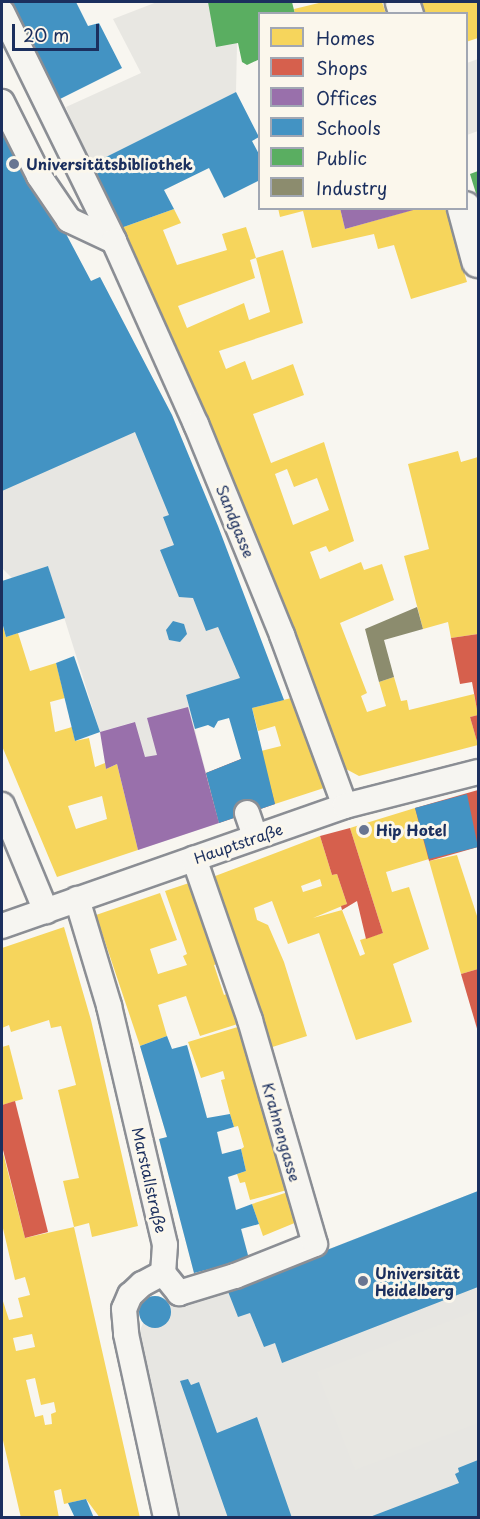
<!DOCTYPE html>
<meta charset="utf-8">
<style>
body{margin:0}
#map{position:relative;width:480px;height:1519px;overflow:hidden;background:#f8f6f0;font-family:"Playpen Sans",sans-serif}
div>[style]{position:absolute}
.built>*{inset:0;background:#e7e6e2}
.green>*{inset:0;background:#e8e7e2}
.homes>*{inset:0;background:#f6d55c}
.shops>*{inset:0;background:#d6604d}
.offices>*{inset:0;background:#9970ab}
.schools>*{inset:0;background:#4393c3}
.round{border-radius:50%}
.public>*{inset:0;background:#5aae61}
.industry>*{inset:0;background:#8c8c6e}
.roads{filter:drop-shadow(2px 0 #8b8e94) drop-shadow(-2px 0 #8b8e94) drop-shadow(0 2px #8b8e94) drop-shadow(0 -2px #8b8e94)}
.pedestrian>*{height:24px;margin:-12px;padding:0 12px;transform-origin:12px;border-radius:12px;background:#f6f5f1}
.minor>*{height:33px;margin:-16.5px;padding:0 16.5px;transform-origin:16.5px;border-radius:16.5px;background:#f6f5f1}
.dots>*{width:16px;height:16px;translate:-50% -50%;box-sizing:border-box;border:3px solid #fbf7ec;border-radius:50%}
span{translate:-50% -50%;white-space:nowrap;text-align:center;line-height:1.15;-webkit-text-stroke:6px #fbf7ec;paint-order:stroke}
.poi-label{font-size:15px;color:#1b2f5e;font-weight:700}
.left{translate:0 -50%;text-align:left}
.street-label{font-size:15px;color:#1b2f5e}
.frame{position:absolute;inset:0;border:3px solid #1b2f5e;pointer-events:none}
.legend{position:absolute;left:258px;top:12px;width:210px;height:198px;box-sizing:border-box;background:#fbf7ec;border:2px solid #a1a7b3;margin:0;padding:8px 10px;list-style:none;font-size:18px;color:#1b2f5e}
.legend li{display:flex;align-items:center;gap:12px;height:30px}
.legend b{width:30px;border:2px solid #a1a7b3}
.scale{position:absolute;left:12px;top:24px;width:87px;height:27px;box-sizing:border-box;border:3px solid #1b2f5e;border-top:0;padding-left:8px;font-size:18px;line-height:21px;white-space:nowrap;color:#1b2f5e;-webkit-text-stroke:4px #fbf7ec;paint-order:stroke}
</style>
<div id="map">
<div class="built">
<i style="clip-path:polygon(2px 113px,91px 281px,100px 277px,172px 415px,284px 700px,252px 708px,186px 695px,219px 823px,138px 850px,125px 800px,134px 722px,100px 732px,48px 566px,12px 578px,2px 568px)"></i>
<i style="clip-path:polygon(167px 1036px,172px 1049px,187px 1045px,209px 1125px,215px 1123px,249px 1259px,228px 1288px,478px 1191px,478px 1517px,179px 1517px,137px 1338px,143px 1323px,139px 1310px,145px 1299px,159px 1296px,170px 1305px,194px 1273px,159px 1139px,167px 1137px,140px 1046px)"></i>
</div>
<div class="green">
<i style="clip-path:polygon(157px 2px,227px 2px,237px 44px,236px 92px,88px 166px,66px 107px,141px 73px,113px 19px)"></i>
<i style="clip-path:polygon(478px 59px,478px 131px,467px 135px,467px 63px)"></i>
<i style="clip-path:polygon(478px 1310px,478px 1423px,355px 1470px,317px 1372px)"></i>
</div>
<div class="homes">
<i style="clip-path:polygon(323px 2px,382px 2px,386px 14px,295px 14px,294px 9px)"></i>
<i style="clip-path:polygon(422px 2px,478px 2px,478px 38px,466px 42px,466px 14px,425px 14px)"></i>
<i style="clip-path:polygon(278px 208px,340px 208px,345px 229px,419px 208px,445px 208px,467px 282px,411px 299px,394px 245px,378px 249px,374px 234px,312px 248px,303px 211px,280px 217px)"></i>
<i style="clip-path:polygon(evenodd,174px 209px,181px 223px,163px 230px,177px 265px,227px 250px,222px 234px,246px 227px,256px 258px,250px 260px,255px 278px,178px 306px,187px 328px,244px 303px,249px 320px,270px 312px,256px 258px,283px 250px,303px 323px,219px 351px,226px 369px,245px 361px,252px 380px,293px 364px,304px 395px,253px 414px,271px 463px,324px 442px,354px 541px,329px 552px,326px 546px,310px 552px,320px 579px,361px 562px,364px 570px,382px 564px,394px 600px,340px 623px,367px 693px,361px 696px,367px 712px,386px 706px,379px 682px,394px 677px,401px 701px,407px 700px,409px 710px,474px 694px,478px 715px,470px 717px,478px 745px,359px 776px,346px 769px,118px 229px,174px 209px,287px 469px,294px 487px,317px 478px,329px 510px,293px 525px,275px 474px,287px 469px)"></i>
<i style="clip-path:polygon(458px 451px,461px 462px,478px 457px,478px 634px,451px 638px,448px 622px,423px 629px,404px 556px,429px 549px,408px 464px)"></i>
<i style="clip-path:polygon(evenodd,2px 623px,6px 637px,18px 633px,30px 671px,56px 663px,65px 698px,50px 702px,55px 732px,72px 727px,75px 741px,89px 738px,95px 767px,105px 763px,106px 769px,117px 764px,138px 850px,57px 877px,2px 746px,2px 623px,102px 796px,107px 819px,76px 829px,68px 806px,102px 796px)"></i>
<i style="clip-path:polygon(299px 696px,327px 787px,275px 804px,261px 751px,281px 746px,275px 726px,258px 731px,252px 708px)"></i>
<i style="clip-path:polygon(evenodd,415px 808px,429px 859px,386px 872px,392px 892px,409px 887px,429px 949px,393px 964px,412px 1022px,356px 1040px,319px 933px,288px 944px,272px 901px,254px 908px,257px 920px,268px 925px,284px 962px,307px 1036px,263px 1050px,210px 878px,320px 836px,332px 875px,337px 874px,347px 904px,313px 918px,342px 910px,360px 956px,365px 954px,360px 940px,383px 933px,350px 828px,415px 808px,320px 879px,322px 886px,303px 892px,301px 886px,320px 879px)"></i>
<i style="clip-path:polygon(457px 855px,478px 919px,478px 969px,461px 974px,429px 861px)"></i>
<i style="clip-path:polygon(195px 881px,212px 943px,210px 949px,215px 948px,220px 963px,214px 965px,224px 995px,234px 991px,244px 1022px,200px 1036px,186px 996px,158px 1005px,167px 1036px,140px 1046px,96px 915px,160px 893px,177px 940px,150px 949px,158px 974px,187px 965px,183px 956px,187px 954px,165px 891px)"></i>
<i style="clip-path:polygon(64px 927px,91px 1020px,138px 1226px,92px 1237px,89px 1223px,74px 1227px,63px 1181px,79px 1178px,58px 1090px,76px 1085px,61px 1026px,51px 1028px,49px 1020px,11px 1032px,9px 1025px,2px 1028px,2px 948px)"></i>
<i style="clip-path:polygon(241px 1026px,287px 1190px,250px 1200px,245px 1182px,240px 1183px,237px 1174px,246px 1171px,241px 1149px,244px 1147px,238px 1126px,234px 1127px,230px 1114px,221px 1080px,225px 1079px,223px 1071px,201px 1078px,188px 1042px)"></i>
<i style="clip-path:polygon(9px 1045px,23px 1099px,2px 1105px,2px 1047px)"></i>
<i style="clip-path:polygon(evenodd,2px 1149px,25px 1238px,74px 1227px,140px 1518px,100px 1518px,86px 1499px,64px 1504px,61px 1489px,54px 1491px,59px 1518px,21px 1518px,2px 1436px,2px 1298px,9px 1320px,23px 1317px,18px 1298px,30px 1295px,25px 1277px,15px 1280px,2px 1224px,2px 1149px,32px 1334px,35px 1347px,16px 1351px,13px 1338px,32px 1334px,2px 1149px,35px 1378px,41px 1405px,54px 1402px,56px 1412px,51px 1414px,52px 1424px,45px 1425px,43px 1415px,35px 1417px,26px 1380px,35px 1378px)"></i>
<i style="clip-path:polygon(288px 1192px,297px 1222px,263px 1236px,252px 1204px)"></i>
</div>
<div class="shops">
<i style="clip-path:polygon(478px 634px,478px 710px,477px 710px,472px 682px,460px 684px,451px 638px)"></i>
<i style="clip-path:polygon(478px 715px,478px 745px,470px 717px)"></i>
<i style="clip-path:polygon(261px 751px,275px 804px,219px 823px,206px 773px)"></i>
<i style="clip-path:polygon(478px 790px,478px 847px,429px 861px,415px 808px)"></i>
<i style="clip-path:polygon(350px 828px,383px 933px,366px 939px,357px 901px,342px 910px,341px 906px,347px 904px,337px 874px,332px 875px,320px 836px)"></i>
<i style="clip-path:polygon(478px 969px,478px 1032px,461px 974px)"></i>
<i style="clip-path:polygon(15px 1101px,48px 1232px,25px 1238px,2px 1146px,2px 1105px)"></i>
</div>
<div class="offices">
<i style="clip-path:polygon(340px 208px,417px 208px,417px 209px,345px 229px)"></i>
<i style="clip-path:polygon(188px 707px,219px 823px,138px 850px,117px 764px,106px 769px,100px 732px,135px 722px,145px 757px,157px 755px,147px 718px)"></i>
</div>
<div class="schools">
<i style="clip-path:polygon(2px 2px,76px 2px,88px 26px,99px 23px,122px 68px,50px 104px)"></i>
<i style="clip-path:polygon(236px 92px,259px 137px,252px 141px,260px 156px,260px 180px,224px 198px,209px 168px,164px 190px,174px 209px,118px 229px,88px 166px)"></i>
<i style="clip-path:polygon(2px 113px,91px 281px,100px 277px,172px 415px,218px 526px,284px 700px,252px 708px,275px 804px,219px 823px,206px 773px,241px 759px,229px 718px,218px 721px,214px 728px,208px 725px,195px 729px,186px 695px,240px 678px,218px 627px,206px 631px,193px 598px,179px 597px,160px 550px,174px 545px,163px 517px,169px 515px,135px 432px,2px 491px)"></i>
<i style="clip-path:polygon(48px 566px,65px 618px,6px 637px,2px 622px,2px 581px)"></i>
<i style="clip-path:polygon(173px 621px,184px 624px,187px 634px,180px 642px,169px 640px,166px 630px)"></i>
<i style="clip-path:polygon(74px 656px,100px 732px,75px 741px,56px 663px)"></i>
<i style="clip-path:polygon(467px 794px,478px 847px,429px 859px,415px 808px)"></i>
<i style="clip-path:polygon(167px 1036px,172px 1049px,187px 1045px,207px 1118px,230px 1114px,234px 1127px,217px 1132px,222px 1154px,241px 1149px,246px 1171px,228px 1177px,236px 1210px,252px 1204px,259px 1224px,241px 1229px,249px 1259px,194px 1273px,159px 1139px,167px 1137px,140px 1046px)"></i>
<i style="clip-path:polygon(478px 1191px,478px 1287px,282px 1363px,275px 1343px,264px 1347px,250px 1313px,238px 1317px,227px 1289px)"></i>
<i class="round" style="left:139px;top:1296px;width:32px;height:32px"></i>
<i style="clip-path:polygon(188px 1379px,191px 1385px,199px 1382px,217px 1433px,257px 1417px,292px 1518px,228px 1518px,180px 1381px)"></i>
<i style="clip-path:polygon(478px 1460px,478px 1518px,367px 1518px,459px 1483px,455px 1474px,459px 1472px,458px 1468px)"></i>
<i style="clip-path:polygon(86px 1499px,94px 1518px,75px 1518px,68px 1503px)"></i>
</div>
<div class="public">
<i style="clip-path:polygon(208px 2px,292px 2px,295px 14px,260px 14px,260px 59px,247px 65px,242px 62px,238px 43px,216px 47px)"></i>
<i style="clip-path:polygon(478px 171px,478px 200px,470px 174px)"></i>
</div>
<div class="industry">
<i style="clip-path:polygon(417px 607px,423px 629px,384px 640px,394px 677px,379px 682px,365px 629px)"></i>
</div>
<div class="roads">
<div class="pedestrian">
<i style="left:2px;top:12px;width:255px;rotate:63.9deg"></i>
<i style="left:114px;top:241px;width:50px;rotate:-155deg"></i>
<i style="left:69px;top:220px;width:53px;rotate:-124.3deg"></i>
<i style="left:39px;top:176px;width:83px;rotate:-116.6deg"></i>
<i style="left:114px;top:241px;width:201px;rotate:65.9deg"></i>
<i style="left:196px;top:424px;width:228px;rotate:67.8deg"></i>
<i style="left:282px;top:635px;width:182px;rotate:69.8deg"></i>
<i style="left:2px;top:805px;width:115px;rotate:67.5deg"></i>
<i style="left:247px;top:813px;width:24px;rotate:71deg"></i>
<i style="left:77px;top:899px;width:112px;rotate:73.3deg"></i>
<i style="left:109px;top:1006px;width:245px;rotate:76.8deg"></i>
<i style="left:165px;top:1245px;width:28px;rotate:94deg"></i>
<i style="left:163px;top:1273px;width:24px;rotate:152deg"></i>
<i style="left:142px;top:1284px;width:16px;rotate:137deg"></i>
<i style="left:130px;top:1295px;width:15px;rotate:113deg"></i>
<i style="left:124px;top:1309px;width:25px;rotate:85deg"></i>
<i style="left:126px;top:1334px;width:188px;rotate:77.7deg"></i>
<i style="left:2px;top:926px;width:363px;rotate:-19.3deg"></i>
<i style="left:345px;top:806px;width:137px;rotate:-14.3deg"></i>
<i style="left:163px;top:1273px;width:26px;rotate:51deg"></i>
<i style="left:179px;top:1293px;width:59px;rotate:-16.9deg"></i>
<i style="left:235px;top:1276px;width:86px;rotate:-21.8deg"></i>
<i style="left:315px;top:1244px;width:233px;rotate:-106.2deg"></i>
<i style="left:250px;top:1020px;width:171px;rotate:-109.1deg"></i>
</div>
<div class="minor">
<i style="left:402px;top:2px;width:13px;rotate:72deg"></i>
<i style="left:464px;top:208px;width:54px;rotate:74.9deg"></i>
</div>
</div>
<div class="dots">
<i style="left:14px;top:164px;background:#687591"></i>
<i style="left:364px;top:830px;background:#687591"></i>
<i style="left:363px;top:1281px;background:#687591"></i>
</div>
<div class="poi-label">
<span class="left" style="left:26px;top:164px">Universitätsbibliothek</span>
<span class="left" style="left:376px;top:830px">Hip Hotel</span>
<span class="left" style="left:375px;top:1281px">Universität<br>Heidelberg</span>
</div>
<div class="street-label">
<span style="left:236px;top:521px;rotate:68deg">Sandgasse</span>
<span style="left:238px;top:843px;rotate:-19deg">Hauptstraße</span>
<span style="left:282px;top:1132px;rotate:74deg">Krahnengasse</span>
<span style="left:150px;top:1180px;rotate:77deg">Marstallstraße</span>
</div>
<div class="frame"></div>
<ul class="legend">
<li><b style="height:16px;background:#f6d55c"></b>Homes</li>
<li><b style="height:16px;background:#d6604d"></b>Shops</li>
<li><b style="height:16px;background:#9970ab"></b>Offices</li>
<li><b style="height:16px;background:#4393c3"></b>Schools</li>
<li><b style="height:16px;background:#5aae61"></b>Public</li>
<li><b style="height:16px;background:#8c8c6e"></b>Industry</li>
</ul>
<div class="scale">20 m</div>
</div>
